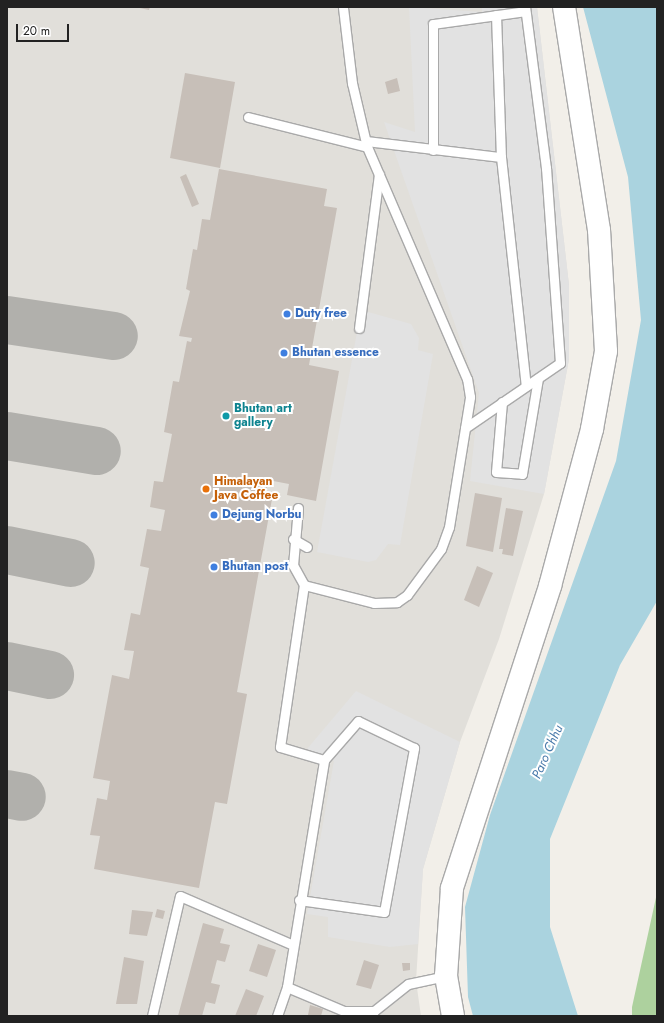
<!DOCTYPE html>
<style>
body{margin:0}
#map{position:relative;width:664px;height:1023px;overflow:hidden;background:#f2efe9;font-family:Jost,sans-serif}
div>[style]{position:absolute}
.airport>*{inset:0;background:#e1dfda}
.forest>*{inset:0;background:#add19e}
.parking>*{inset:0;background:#e2e2e2}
.water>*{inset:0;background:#aad3df}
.taxiway>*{height:48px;margin:-24px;padding:0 24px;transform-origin:24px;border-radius:24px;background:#b1b0ac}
.building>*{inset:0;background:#c7bfb8}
.roads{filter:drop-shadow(1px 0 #a9a9a9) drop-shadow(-1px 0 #a9a9a9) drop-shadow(0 1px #a9a9a9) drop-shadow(0 -1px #a9a9a9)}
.service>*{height:9px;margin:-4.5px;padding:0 4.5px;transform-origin:4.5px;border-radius:4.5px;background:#fff}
.tertiary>*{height:22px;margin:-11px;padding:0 11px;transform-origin:11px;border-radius:11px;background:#fff}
.dots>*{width:11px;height:11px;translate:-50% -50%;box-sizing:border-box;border:2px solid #fff;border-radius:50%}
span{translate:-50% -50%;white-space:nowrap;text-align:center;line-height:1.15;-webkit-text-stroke:4px #fff;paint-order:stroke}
.shop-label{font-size:12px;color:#366cbe;font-weight:700}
.left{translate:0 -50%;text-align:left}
.culture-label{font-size:12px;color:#0d838f;font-weight:700}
.food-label{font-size:12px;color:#c56008;font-weight:700}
.water-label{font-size:13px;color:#4a7aab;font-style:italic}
.frame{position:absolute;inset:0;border:8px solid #222;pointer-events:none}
.scale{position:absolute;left:16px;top:24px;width:53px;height:18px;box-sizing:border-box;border:2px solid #222;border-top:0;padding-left:5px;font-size:12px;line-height:14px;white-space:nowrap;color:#222;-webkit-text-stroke:3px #fff;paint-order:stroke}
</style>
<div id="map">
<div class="airport">
<i style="clip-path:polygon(7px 7px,537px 7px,569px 285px,569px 359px,544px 494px,499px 639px,460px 742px,423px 869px,416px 981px,421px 1016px,7px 1016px)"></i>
</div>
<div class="forest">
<i style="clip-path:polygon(657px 893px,657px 1016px,632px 1016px,632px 1007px)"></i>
</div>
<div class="parking">
<i style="clip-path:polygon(409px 7px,482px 12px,482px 7px,537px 7px,569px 285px,569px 359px,544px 494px,470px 481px,479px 393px,384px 122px,415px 132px)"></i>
<i style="clip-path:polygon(361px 310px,411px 324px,419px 338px,418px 350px,433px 354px,400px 545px,388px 544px,376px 560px,368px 562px,317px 552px)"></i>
<i style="clip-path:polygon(356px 691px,460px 742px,423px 869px,418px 944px,390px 947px,328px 937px,328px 917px,307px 914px,334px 761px,307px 749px)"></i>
</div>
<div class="water">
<i style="clip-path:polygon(583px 7px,657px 7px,657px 601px,620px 665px,550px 839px,550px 927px,578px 1016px,473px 1016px,468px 997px,465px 907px,490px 815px,616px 461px,641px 320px,628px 177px)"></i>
</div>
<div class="taxiway">
<i style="left:7px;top:320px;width:108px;rotate:8.5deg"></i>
<i style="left:7px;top:436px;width:91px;rotate:9.5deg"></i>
<i style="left:7px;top:550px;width:65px;rotate:11.5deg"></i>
<i style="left:7px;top:666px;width:44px;rotate:11.8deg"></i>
<i style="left:7px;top:794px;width:15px;rotate:11deg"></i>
</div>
<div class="building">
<i style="clip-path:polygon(135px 7px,150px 7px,149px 10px)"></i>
<i style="clip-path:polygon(185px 73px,235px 82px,220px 168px,170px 158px)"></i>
<i style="clip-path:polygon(397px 78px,400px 91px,388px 94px,385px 82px)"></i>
<i style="clip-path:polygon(219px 169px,327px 189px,324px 206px,337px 208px,309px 365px,339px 371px,316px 501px,287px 495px,289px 484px,268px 480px,265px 498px,272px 499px,237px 692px,247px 694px,227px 804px,215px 802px,199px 888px,94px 869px,100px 836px,90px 835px,97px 798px,107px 800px,110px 781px,93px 778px,112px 675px,129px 679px,134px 651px,124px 650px,131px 613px,140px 615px,149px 568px,140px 566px,147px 529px,161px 531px,165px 510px,150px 507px,154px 481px,163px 482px,172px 434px,164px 432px,173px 381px,179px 382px,187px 341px,191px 342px,192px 338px,179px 336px,190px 291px,186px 289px,193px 249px,197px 250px,202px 219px,210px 220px)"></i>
<i style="clip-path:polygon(186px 174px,199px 204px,192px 207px,180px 177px)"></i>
<i style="clip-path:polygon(475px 493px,502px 498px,493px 552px,466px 546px)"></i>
<i style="clip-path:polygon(506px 508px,523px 511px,513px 556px,502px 554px,503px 549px,499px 549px)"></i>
<i style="clip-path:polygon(477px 566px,493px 573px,479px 607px,464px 600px)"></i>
<i style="clip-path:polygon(157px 909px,165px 911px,163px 919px,155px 917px)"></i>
<i style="clip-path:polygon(132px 910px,153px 912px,147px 936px,129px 934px)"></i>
<i style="clip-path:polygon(203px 923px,224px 929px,220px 943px,230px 945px,225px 962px,217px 960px,211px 983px,220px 985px,215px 1004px,206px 1002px,202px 1016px,178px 1016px)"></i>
<i style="clip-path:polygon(258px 944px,276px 950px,267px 977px,249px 971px)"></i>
<i style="clip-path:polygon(124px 957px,144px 961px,137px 1004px,116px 1004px)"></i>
<i style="clip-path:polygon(364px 960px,379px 965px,371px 989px,356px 985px)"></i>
<i style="clip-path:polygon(402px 963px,410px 963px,410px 970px,403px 971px)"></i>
<i style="clip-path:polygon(246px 989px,264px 996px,256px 1016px,235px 1016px)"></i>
<i style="clip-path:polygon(310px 1005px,323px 1009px,321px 1016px,308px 1015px)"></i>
</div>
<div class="roads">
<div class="service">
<i style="left:496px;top:15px;width:142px;rotate:88deg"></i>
<i style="left:248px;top:117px;width:123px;rotate:14.1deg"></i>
<i style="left:366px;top:141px;width:136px;rotate:6.8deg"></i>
<i style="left:501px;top:157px;width:230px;rotate:83.8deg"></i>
<i style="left:433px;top:150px;width:126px;rotate:-90deg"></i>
<i style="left:433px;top:24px;width:93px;rotate:-8deg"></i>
<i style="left:359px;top:328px;width:155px;rotate:-82.6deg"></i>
<i style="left:502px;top:402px;width:70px;rotate:94.9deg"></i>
<i style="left:496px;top:472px;width:26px;rotate:4deg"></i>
<i style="left:522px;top:474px;width:97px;rotate:-80.5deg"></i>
<i style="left:465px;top:428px;width:115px;rotate:-34.4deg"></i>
<i style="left:560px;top:363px;width:196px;rotate:-94.1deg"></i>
<i style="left:546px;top:168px;width:162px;rotate:-97.4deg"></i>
<i style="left:298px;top:508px;width:57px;rotate:95deg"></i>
<i style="left:293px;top:565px;width:23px;rotate:61deg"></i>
<i style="left:304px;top:585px;width:72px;rotate:14.4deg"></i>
<i style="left:374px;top:603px;width:23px;rotate:-2deg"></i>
<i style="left:397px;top:602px;width:12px;rotate:-35deg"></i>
<i style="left:407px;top:595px;width:57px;rotate:-53.5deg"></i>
<i style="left:441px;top:549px;width:23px;rotate:-70deg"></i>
<i style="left:449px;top:527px;width:132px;rotate:-80.8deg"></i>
<i style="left:470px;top:397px;width:18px;rotate:-99deg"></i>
<i style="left:467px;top:379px;width:253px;rotate:-113.3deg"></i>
<i style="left:367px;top:147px;width:66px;rotate:-103.2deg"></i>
<i style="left:352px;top:83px;width:77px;rotate:-96.8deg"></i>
<i style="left:293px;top:539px;width:16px;rotate:30deg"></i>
<i style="left:299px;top:900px;width:86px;rotate:8deg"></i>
<i style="left:384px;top:912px;width:167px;rotate:-79.6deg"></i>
<i style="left:414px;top:748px;width:62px;rotate:-154.3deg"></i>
<i style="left:358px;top:721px;width:52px;rotate:131.1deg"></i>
<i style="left:287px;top:987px;width:62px;rotate:22.8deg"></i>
<i style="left:344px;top:1011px;width:30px"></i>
<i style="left:374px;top:1011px;width:43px;rotate:-38.5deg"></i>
<i style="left:408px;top:984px;width:39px;rotate:-12deg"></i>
<i style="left:152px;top:1016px;width:123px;rotate:-76.9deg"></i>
<i style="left:180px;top:896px;width:123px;rotate:23.4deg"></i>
<i style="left:277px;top:1016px;width:31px;rotate:-71deg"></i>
<i style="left:287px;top:987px;width:230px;rotate:-80.7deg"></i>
<i style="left:324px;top:760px;width:46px;rotate:-163.5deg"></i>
<i style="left:280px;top:747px;width:164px;rotate:-81.6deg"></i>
</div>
<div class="tertiary">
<i style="left:453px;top:1016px;width:41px;rotate:-99.9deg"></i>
<i style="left:446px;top:976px;width:88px;rotate:-86.1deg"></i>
<i style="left:452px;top:888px;width:318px;rotate:-72deg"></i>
<i style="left:550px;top:586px;width:163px;rotate:-75deg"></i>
<i style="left:592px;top:429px;width:79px;rotate:-79.8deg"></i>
<i style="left:606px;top:351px;width:121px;rotate:-93.3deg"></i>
<i style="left:599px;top:230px;width:226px;rotate:-98.9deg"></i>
</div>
</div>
<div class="dots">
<i style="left:287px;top:314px;background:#3f7fe0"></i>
<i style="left:284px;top:353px;background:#3f7fe0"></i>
<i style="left:226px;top:416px;background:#0f9aa8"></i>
<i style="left:206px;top:489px;background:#e8710a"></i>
<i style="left:214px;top:515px;background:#3f7fe0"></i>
<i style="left:214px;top:567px;background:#3f7fe0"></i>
</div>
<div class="shop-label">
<span class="left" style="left:295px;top:314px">Duty free</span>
<span class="left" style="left:292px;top:353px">Bhutan essence</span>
<span class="left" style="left:222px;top:515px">Dejung Norbu</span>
<span class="left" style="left:222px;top:567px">Bhutan post</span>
</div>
<div class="culture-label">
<span class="left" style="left:234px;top:416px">Bhutan art<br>gallery</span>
</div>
<div class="food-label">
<span class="left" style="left:214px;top:489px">Himalayan<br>Java Coffee</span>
</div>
<div class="water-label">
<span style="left:548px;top:752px;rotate:-66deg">Paro Chhu</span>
</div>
<div class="frame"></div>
<div class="scale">20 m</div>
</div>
